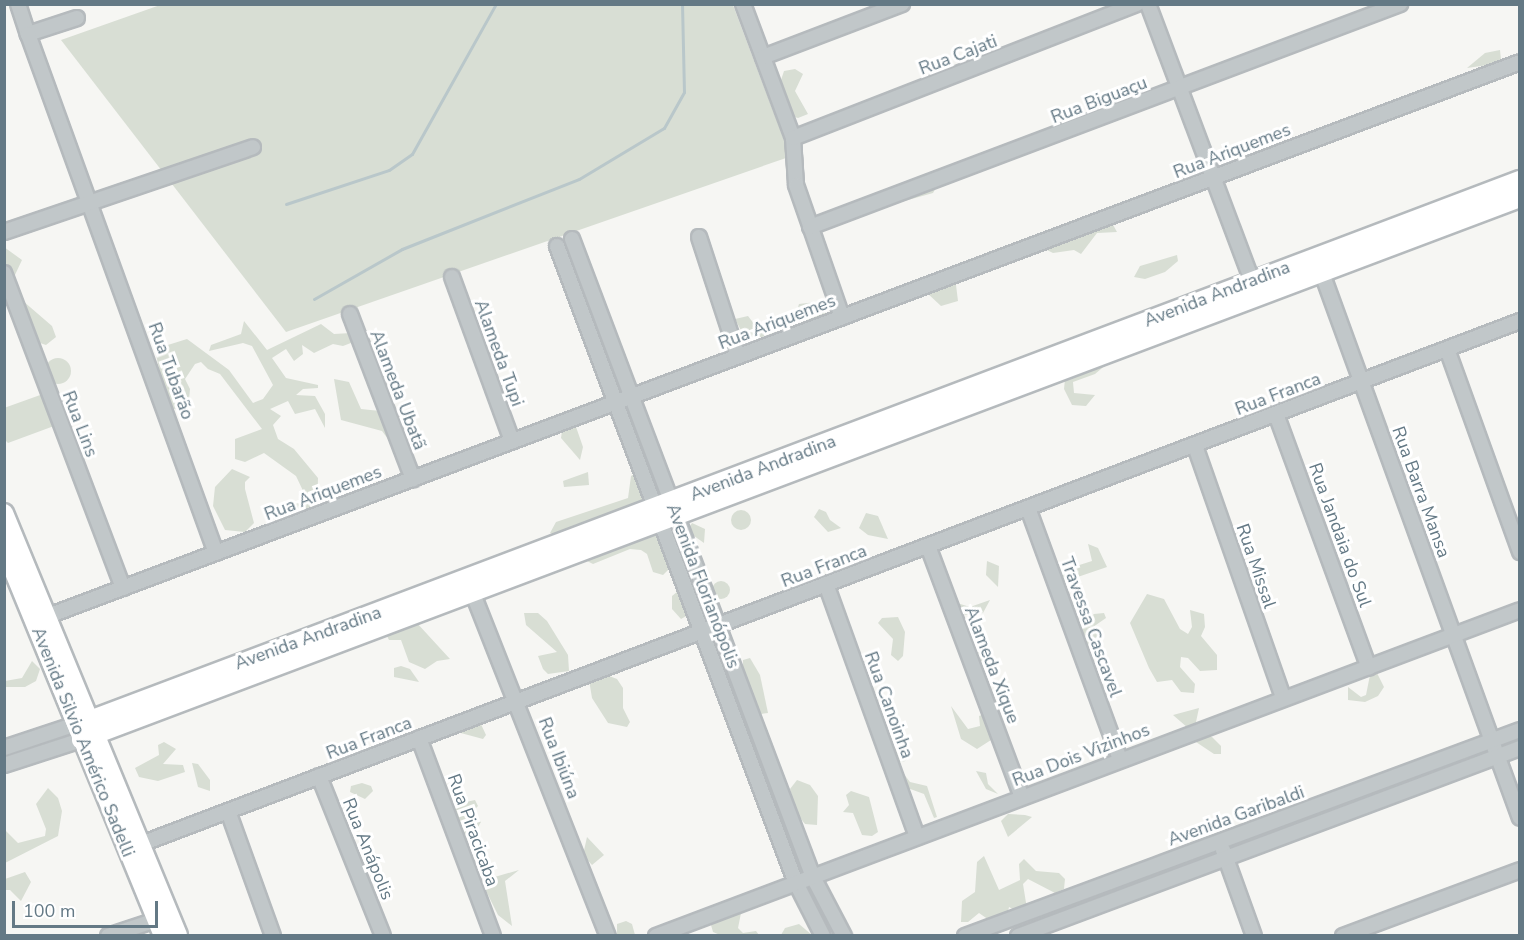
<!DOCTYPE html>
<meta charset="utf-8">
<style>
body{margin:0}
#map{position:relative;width:1524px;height:940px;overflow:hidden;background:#f6f6f3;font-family:"Nunito Sans",sans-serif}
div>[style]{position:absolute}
.green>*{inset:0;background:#d8ded4}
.round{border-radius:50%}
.stream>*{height:3px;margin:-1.5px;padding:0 1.5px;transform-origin:1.5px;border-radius:1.5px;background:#b9c7ca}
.roads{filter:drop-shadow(2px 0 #b5babd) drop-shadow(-2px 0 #b5babd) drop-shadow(0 2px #b5babd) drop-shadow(0 -2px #b5babd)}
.minor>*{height:14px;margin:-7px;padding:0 7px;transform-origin:7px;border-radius:7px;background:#c1c7c9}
.major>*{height:18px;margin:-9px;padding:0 9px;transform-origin:9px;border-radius:9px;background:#fff}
span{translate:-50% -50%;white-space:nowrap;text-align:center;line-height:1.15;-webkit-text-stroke:6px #fff;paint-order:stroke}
.street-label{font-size:18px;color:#647985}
.frame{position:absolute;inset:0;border:6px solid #647985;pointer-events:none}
.scale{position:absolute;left:12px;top:901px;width:146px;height:27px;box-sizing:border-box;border:3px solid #647985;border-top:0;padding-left:8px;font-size:18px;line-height:21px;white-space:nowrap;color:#647985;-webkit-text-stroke:4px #fff;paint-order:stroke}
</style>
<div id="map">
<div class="green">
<i style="clip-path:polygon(163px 4px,733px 5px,786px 145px,786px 158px,286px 332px,61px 40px)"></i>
<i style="clip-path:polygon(1500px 50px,1501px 60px,1495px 64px,1467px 68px,1485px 53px)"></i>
<i style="clip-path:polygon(795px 69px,803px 74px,795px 91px,808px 114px,798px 118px,791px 116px,779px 86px,784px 71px)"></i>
<i style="clip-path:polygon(938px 184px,933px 193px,883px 207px,884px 204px)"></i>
<i style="clip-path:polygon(1111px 221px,1117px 232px,1097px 233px,1081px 254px,1074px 250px,1053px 253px,1043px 248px)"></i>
<i style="clip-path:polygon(4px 247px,22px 260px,14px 277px,23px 301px,52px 326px,56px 337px,46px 345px,40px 343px,28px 325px,5px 263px)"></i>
<i style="clip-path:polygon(1177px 255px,1178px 261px,1165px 272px,1145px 279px,1134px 277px,1140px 266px)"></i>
<i style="clip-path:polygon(950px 281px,956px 285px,958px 301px,941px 306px,926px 292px)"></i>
<i style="clip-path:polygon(816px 302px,829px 316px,810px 321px,796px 314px,799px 304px)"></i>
<i style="clip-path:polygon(748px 316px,758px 329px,776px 326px,777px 336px,745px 338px,735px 319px)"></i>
<i style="clip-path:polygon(244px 321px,267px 350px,321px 324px,334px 334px,351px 333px,356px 341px,343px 346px,333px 344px,314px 353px,302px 345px,303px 354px,294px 361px,286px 349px,272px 358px,286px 378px,318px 385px,318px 388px,303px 389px,296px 395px,315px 396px,325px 414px,325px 428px,315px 409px,295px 414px,288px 401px,270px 409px,281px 416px,273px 425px,278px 439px,294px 449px,318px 478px,317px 510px,301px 517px,290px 510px,305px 495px,296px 476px,264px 453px,245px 462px,235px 459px,235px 439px,262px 429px,220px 374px,208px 369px,201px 362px,195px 364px,185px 379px,190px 389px,189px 400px,179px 410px,170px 408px,163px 389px,155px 349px,187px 339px,229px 370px,253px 403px,263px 399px,273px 385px,252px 346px,243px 343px,209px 351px,211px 345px,241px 334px)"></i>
<i style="clip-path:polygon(1114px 358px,1095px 374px,1073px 382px,1074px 393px,1095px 395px,1086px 406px,1072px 405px,1064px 389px,1065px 379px)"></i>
<i class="round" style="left:45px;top:358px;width:26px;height:26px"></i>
<i style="clip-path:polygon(334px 379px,349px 382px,361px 409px,380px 411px,400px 455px,382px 431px,341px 420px)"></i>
<i style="clip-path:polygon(43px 394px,54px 426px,8px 443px,5px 440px,4px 408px)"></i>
<i style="clip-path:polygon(575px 424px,583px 447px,580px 460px,561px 438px,562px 431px)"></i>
<i style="clip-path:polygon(232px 469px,250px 477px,245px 482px,245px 489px,254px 523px,245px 532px,225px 530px,213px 506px,215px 487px)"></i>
<i style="clip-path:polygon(588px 472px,589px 485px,564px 487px,563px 481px)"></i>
<i style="clip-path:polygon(636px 473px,646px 503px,559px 537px,550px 533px,556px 522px,628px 498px,631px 476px)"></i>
<i style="clip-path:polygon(819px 509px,826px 512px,830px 520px,841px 528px,828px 532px,814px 517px)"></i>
<i class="round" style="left:731px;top:510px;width:20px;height:20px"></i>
<i style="clip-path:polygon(866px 513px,878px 516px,888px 539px,868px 535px,859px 528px)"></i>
<i style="clip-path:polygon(692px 523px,705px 529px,704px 543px,687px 531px)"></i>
<i style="clip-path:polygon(656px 532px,673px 565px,663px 575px,653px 572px,647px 554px,641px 550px,630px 549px,593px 564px,585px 560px,584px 557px)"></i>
<i style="clip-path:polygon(1088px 544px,1098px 548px,1107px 567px,1063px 582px,1056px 565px,1065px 563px,1070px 568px,1092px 561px)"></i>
<i style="clip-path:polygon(840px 558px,850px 562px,851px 568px,831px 575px)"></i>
<i style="clip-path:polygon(987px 561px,999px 566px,998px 587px,986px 575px)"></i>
<i class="round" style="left:712px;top:581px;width:18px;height:18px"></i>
<i style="clip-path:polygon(677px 592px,690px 614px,681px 619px,672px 609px,672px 596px)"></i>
<i style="clip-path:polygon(1147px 594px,1164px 599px,1180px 629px,1188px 634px,1192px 627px,1190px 610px,1204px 614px,1205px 627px,1201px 636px,1217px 655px,1217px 670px,1200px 671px,1188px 658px,1181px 657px,1180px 667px,1195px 684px,1194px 693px,1181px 692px,1172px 680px,1157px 682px,1149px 668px,1130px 623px)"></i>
<i style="clip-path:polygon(990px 600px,983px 613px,965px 615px,954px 606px,957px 603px,970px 607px)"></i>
<i style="clip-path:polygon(524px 613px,538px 613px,547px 621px,568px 655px,569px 671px,548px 674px,543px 669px,538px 656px,557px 652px,526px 625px)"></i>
<i style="clip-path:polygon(1104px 613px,1106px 618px,1093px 627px,1104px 632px,1101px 642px,1088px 648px,1081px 634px,1081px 624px,1094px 614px)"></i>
<i style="clip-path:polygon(898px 617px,905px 632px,903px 656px,898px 661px,891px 655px,893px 639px,878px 623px,882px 618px)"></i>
<i style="clip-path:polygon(412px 622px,416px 622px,450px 659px,437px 661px,425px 669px,409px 662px,401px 640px,389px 640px,386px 634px)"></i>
<i class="round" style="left:973px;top:643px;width:18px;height:18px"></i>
<i style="clip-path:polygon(750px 658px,760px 675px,768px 713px,761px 714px,758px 709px,743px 667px,743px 660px)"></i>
<i style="clip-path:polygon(32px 661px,40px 669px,36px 681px,25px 687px,5px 687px,5px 681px,22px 678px)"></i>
<i style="clip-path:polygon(401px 666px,410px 669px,419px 682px,394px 677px,394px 668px)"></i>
<i style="clip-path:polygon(1376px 671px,1384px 687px,1378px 696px,1365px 702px,1348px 700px,1348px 687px,1361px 697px,1366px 695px,1370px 675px)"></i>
<i style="clip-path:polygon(604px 674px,617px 679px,623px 688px,623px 708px,630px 722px,627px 727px,608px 723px,592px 698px,589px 680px)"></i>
<i style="clip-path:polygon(951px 706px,968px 729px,980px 726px,979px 716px,982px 715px,991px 740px,977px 749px,961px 739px)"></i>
<i style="clip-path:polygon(1199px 708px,1196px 722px,1200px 727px,1188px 728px,1173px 715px)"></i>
<i style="clip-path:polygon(479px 720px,486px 735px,483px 739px,457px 732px)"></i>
<i style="clip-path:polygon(1200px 735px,1212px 737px,1221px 746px,1221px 754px,1214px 754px,1196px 742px,1194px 739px)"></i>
<i style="clip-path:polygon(164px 742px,176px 749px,163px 764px,183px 765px,185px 772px,158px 781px,139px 777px,135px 768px,159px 755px,158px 745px)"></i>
<i class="round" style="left:893px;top:746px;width:16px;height:16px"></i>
<i style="clip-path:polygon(192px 763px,198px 764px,210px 780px,210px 791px,198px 787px)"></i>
<i style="clip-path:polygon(900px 769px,910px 782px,927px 786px,937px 817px,934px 818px,924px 794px,902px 786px)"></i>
<i style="clip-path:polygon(976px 771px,986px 773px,988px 784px,998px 794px,986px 789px)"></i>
<i style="clip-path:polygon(797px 780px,810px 785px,818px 796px,817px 825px,805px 824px,797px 814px,790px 789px)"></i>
<i style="clip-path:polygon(362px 783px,371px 786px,373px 791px,365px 799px,350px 792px,351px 786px)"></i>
<i style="clip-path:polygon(48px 788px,58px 798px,62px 811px,58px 836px,5px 863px,5px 830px,18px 843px,45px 836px,46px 829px,36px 804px)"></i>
<i style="clip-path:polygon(851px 791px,869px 797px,878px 832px,872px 836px,862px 835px,853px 813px,843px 812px,849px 805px,846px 795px)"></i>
<i style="clip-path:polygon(475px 800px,478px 806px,471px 813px,481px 822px,466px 846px,452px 817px,457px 804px)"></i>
<i style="clip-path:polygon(1008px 814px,1025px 815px,1032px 817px,1008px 837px,1001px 821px)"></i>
<i style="clip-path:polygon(587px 837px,604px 855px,592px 865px,583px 855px)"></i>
<i style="clip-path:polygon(984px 856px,999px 890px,1020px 880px,1019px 864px,1024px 859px,1036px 871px,1059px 873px,1065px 879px,1064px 889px,1055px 893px,1028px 879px,1023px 884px,1027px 909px,1018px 912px,1009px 907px,1007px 916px,989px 920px,979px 913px,968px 922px,961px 922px,962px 901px,975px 892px,977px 862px)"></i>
<i style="clip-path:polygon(519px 870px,505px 881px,512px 926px,498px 915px,481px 881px)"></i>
<i style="clip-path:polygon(25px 872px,31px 882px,21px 901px,10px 890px,5px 890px,5px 879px)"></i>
<i style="clip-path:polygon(742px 908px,738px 928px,743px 933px,756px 931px,759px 935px,720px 935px,713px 932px,711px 925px)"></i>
<i style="clip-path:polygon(626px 921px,632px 924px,635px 935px,617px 935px,617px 924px)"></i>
<i style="clip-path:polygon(799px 924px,812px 935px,781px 935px,785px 928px)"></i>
</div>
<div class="stream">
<i style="left:286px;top:204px;width:108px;rotate:-18.3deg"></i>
<i style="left:389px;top:170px;width:28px;rotate:-35deg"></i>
<i style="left:412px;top:154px;width:172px;rotate:-60.8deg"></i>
<i style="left:314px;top:299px;width:101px;rotate:-29.6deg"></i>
<i style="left:402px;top:249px;width:190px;rotate:-21.6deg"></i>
<i style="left:579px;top:179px;width:99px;rotate:-31deg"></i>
<i style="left:664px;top:128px;width:41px;rotate:-60.9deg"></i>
<i style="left:684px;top:92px;width:88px;rotate:-91.3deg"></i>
</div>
<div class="roads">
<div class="minor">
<i style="left:18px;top:4px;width:32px;rotate:72deg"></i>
<i style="left:743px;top:4px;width:143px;rotate:69.5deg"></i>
<i style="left:793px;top:138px;width:47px;rotate:86.3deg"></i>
<i style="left:796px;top:185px;width:140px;rotate:70.8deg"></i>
<i style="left:1148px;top:4px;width:295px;rotate:69.4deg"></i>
<i style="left:77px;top:18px;width:52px;rotate:161.9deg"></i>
<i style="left:28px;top:34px;width:552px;rotate:70.09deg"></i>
<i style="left:763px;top:57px;width:149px;rotate:-20.9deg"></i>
<i style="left:793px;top:138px;width:369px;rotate:-21.3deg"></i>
<i style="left:810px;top:227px;width:631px;rotate:-20.7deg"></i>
<i style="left:4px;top:232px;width:263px;rotate:-18.8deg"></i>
<i style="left:699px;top:237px;width:125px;rotate:71.9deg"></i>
<i style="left:572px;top:239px;width:682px;rotate:69.31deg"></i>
<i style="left:813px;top:877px;width:67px;rotate:62.3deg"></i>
<i style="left:557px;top:246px;width:680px;rotate:69.43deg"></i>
<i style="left:796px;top:883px;width:59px;rotate:63deg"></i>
<i style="left:1319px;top:265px;width:588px;rotate:70.03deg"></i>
<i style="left:4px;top:273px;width:337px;rotate:69.3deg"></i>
<i style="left:452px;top:277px;width:175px;rotate:69.9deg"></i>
<i style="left:350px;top:314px;width:177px;rotate:69.1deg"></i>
<i style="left:1447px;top:349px;width:216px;rotate:70.2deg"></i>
<i style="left:1276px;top:414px;width:270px;rotate:69.9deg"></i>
<i style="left:1195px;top:446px;width:266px;rotate:70.7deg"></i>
<i style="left:1028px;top:508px;width:267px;rotate:69.9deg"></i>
<i style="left:928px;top:546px;width:268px;rotate:69.5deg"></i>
<i style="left:826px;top:584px;width:269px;rotate:70.2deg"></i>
<i style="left:473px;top:594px;width:368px;rotate:68.5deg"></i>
<i style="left:48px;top:616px;width:1573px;rotate:-20.62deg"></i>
<i style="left:419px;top:738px;width:211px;rotate:69.5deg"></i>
<i style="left:4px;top:748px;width:85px;rotate:-18.4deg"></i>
<i style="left:4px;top:765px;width:81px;rotate:-18deg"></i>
<i style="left:319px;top:776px;width:172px;rotate:68.2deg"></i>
<i style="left:228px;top:811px;width:133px;rotate:70.2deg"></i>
<i style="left:141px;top:844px;width:1475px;rotate:-20.77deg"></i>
<i style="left:1223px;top:850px;width:91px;rotate:70.2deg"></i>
<i style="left:108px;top:936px;width:51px;rotate:-18.4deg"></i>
<i style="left:656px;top:936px;width:923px;rotate:-20.67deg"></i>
<i style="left:965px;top:936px;width:592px;rotate:-20.36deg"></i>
<i style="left:1018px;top:936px;width:536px;rotate:-20.53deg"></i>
<i style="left:1343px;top:936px;width:189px;rotate:-20.4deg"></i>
</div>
<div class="major">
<i style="left:4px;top:513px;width:457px;rotate:67.6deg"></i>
<i style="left:4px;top:548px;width:419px;rotate:67.7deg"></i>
<i style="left:90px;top:720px;width:1529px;rotate:-20.69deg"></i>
<i style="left:81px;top:740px;width:1538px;rotate:-20.64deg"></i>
</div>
</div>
<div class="street-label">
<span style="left:958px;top:55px;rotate:-21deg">Rua Cajati</span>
<span style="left:1099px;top:100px;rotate:-21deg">Rua Biguaçu</span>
<span style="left:1232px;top:151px;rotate:-21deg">Rua Ariquemes</span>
<span style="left:1217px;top:294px;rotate:-21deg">Avenida Andradina</span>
<span style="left:777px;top:322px;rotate:-21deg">Rua Ariquemes</span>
<span style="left:499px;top:353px;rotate:70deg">Alameda Tupi</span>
<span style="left:171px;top:371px;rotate:70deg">Rua Tubarão</span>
<span style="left:398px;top:390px;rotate:69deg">Alameda Ubatã</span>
<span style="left:1278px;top:394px;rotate:-21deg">Rua Franca</span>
<span style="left:80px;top:424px;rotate:69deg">Rua Lins</span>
<span style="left:763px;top:468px;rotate:-21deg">Avenida Andradina</span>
<span style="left:1421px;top:492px;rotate:70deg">Rua Barra Mansa</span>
<span style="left:323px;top:493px;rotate:-21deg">Rua Ariquemes</span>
<span style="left:1340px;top:535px;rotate:70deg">Rua Jandaia do Sul</span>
<span style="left:824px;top:566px;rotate:-21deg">Rua Franca</span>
<span style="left:1256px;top:566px;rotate:71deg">Rua Missal</span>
<span style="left:703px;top:586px;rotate:69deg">Avenida Florianópolis</span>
<span style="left:1091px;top:627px;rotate:70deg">Travessa Cascavel</span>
<span style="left:308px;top:638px;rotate:-20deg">Avenida Andradina</span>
<span style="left:992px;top:665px;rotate:69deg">Alameda Xique</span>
<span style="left:889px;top:705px;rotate:70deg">Rua Canoinha</span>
<span style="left:369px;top:738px;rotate:-21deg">Rua Franca</span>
<span style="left:83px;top:742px;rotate:68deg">Avenida Silvio Américo Sadelli</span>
<span style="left:1081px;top:755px;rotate:-21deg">Rua Dois Vizinhos</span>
<span style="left:559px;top:758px;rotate:69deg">Rua Ibiúna</span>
<span style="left:1236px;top:816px;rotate:-20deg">Avenida Garibaldi</span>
<span style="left:473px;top:830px;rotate:70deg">Rua Piracicaba</span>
<span style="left:368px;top:849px;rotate:68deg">Rua Anápolis</span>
</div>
<div class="frame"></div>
<div class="scale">100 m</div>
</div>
